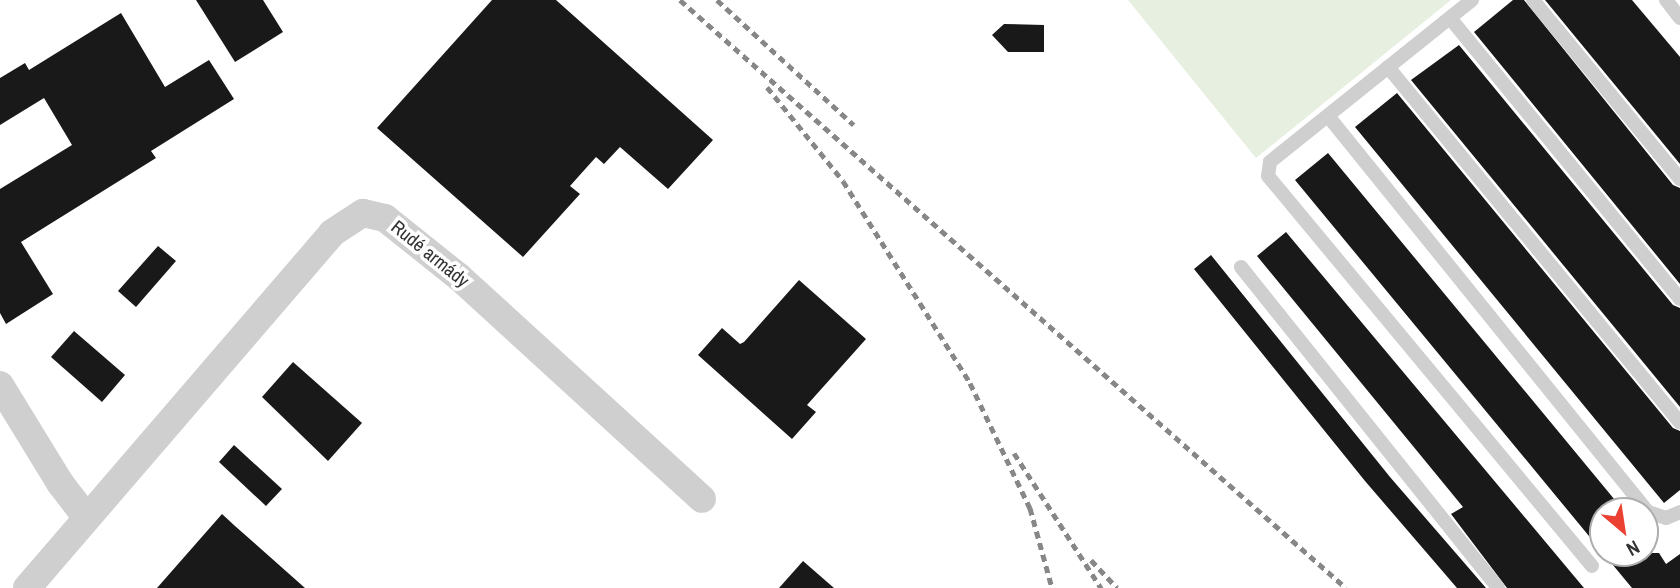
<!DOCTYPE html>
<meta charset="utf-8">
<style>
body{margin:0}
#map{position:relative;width:1680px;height:588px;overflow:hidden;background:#fff;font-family:"Archivo Narrow",sans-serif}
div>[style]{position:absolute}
.green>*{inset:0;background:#e6efe0}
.building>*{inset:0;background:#191919}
.lane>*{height:14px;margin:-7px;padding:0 7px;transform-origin:7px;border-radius:7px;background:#cfcfcf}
.street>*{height:28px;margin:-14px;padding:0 14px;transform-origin:14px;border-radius:14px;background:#cfcfcf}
.rail>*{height:5px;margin-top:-2.5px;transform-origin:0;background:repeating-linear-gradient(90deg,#878787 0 7px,transparent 0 12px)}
span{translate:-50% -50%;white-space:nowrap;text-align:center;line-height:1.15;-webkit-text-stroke:7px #fff;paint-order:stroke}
.street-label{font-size:19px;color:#323232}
.north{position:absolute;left:1589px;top:497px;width:70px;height:70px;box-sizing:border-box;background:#fff;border:2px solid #adadad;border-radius:50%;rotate:151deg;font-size:19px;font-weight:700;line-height:28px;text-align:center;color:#323232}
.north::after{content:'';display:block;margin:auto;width:24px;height:32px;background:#eb4132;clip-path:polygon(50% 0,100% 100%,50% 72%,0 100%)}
</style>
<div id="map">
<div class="green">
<i style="clip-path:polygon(1128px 0,1451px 0,1256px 158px)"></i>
</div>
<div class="building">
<i style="clip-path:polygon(196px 0,263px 0,283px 32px,235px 62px)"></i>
<i style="clip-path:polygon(492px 0,556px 0,713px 140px,668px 189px,620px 147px,604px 164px,596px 157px,570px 186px,580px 194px,523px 257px,377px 128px)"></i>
<i style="clip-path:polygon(1513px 0,1524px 0,1673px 185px,1680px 188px,1680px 284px,1474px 32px)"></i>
<i style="clip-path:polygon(1545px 0,1632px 0,1680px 57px,1680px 164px)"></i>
<i style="clip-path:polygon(121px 13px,165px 87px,209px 60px,234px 99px,151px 151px,156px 158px,21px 242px,53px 294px,6px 324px,0 313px,0 189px,72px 145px,44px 98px,0 125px,0 78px,25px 63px,29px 70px)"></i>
<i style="clip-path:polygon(1004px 24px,1044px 25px,1044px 52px,1008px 52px,992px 35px)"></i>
<i style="clip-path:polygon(1459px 45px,1673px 305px,1680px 308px,1680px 407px,1411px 80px)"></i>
<i style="clip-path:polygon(1397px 93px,1673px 428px,1680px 431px,1680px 490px,1664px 503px,1355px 127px)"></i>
<i style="clip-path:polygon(1328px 153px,1624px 511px,1603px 511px,1603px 553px,1295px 180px)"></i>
<i style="clip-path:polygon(1286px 232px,1584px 588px,1507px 588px,1451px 514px,1463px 507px,1257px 256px)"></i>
<i style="clip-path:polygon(158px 246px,176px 261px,136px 307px,118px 291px)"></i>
<i style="clip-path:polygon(1211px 255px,1390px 477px,1486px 588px,1457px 588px,1365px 481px,1194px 269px)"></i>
<i style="clip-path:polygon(799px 280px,866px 339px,807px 405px,816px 412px,792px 439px,698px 355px,722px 328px,740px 344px,744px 342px)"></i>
<i style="clip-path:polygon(74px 331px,125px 375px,102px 402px,51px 357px)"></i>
<i style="clip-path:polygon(293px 362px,362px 423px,328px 461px,262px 397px)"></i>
<i style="clip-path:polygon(234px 445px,282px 489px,266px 506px,219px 462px)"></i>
<i style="clip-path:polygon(222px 514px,235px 526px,305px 588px,157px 588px)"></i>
<i style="clip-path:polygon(1603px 553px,1659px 553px,1666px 564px,1680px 554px,1680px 588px,1632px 588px)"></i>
<i style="clip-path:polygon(803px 561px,834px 588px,779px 588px)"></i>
</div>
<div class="lane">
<i style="left:1472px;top:0;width:259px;rotate:141.3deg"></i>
<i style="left:1270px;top:162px;width:14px;rotate:98deg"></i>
<i style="left:1268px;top:176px;width:507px;rotate:50.28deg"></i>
<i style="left:1533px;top:0;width:232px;rotate:50.6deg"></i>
<i style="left:1666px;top:0;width:23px;rotate:52deg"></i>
<i style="left:1450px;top:18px;width:363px;rotate:50.7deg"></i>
<i style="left:1388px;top:67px;width:460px;rotate:50.6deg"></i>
<i style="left:1328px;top:116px;width:509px;rotate:51.06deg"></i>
<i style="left:1648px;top:512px;width:19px;rotate:18deg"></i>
<i style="left:1666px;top:518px;width:15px;rotate:-23deg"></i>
<i style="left:1241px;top:267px;width:411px;rotate:51.3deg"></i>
</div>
<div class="street">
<i style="left:0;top:385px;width:115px;rotate:58.5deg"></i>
<i style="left:60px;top:483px;width:44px;rotate:52.4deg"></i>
<i style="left:27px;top:588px;width:468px;rotate:-49.3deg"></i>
<i style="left:332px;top:233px;width:37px;rotate:-33deg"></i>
<i style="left:363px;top:213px;width:23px;rotate:13deg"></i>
<i style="left:385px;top:218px;width:95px;rotate:38.6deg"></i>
<i style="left:459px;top:277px;width:329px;rotate:42.4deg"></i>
</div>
<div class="rail">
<i style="left:680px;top:0;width:888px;rotate:41.44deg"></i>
<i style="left:717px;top:0;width:185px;rotate:42.4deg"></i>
<i style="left:767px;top:87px;width:121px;rotate:51deg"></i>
<i style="left:843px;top:181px;width:239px;rotate:57.8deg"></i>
<i style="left:970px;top:383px;width:139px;rotate:64.4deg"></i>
<i style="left:1030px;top:508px;width:83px;rotate:74.6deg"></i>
<i style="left:1014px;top:453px;width:161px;rotate:57.2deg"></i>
<i style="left:1091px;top:560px;width:38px;rotate:47deg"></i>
</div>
<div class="street-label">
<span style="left:430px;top:254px;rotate:39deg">Rudé armády</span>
</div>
<div class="north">N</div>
</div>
